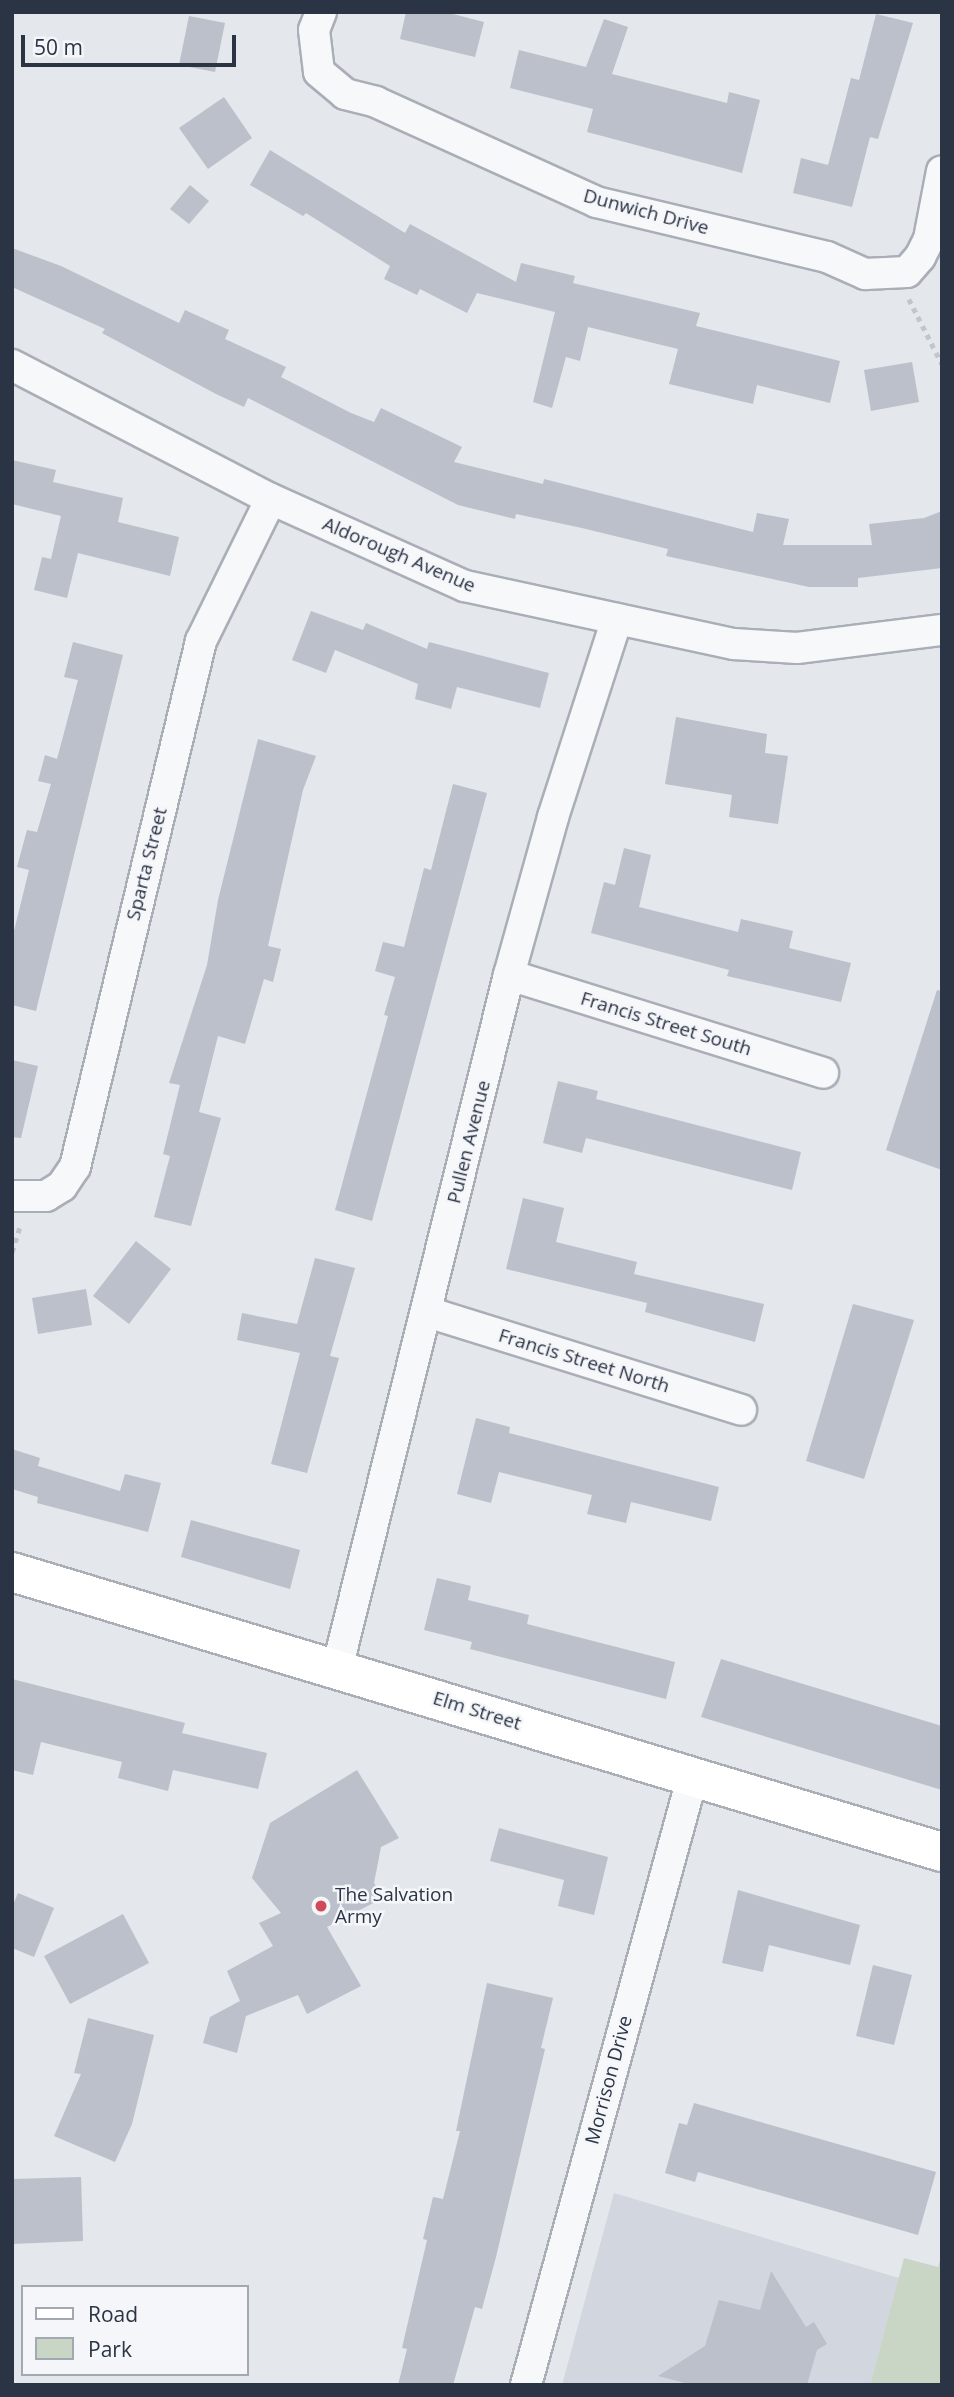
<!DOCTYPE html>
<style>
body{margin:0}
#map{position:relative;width:954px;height:2397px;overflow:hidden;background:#e4e7ec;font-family:"Open Sans",sans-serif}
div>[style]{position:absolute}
.built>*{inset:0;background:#d2d6de}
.green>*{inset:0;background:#c9d6c5}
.building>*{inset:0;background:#bbc0ca}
.path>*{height:4.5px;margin-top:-2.25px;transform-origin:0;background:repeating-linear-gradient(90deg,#c2c5cb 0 5px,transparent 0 10px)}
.roads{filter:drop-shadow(2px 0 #a9aeb7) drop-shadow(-2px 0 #a9aeb7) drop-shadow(0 2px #a9aeb7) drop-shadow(0 -2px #a9aeb7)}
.street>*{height:30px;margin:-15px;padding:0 15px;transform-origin:15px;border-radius:15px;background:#f7f8fa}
.secondary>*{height:38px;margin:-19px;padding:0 19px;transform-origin:19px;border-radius:19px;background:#fff}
.dots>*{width:19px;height:19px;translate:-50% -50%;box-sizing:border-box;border:4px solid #f4f6f9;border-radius:50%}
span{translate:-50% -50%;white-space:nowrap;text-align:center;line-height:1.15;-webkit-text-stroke:5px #f4f6f9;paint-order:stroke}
.street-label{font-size:19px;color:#2b3445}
.poi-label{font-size:19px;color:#2b3445}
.left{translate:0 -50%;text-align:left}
.frame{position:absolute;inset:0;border:14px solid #2b3445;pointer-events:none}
.legend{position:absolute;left:21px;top:2285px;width:228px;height:91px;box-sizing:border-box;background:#f4f6f9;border:2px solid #a4a8b1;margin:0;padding:9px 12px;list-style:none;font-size:21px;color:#2b3445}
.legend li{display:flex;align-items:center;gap:14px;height:35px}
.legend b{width:35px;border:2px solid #a4a8b1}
.scale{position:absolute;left:21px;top:35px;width:215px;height:32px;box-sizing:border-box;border:4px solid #2b3445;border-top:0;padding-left:9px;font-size:21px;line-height:24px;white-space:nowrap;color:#2b3445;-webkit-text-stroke:5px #f4f6f9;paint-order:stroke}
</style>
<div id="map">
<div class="built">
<i style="clip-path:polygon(614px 2193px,899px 2278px,870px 2385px,562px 2385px)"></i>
</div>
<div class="green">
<i style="clip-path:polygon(942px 2253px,942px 2385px,870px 2385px,904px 2258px,938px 2267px)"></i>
</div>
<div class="building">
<i style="clip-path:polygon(406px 12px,445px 12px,484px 22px,475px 57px,400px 39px)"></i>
<i style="clip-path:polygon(876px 14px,913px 23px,878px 139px,870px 137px,852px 207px,793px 193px,801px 158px,828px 165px,851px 78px,859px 80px)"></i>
<i style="clip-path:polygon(189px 16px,225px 23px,215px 72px,179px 65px)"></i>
<i style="clip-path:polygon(604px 19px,628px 27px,612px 74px,727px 103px,729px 92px,760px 100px,742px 173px,587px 132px,593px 109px,510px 88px,519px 50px,586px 67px)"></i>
<i style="clip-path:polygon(224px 97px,252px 138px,208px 169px,179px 128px)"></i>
<i style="clip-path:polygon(270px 150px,405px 233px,410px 224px,516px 282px,521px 263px,575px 276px,573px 283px,700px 313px,696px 326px,840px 361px,830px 403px,757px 385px,753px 404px,669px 384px,678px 349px,588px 327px,580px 361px,566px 357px,552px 408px,533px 402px,555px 312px,477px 293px,467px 313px,420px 289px,417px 295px,384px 279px,390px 266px,306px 213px,303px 216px,250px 185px)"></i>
<i style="clip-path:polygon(190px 185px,209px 201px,189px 224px,170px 209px)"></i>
<i style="clip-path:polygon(12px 248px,61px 266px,179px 323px,185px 310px,229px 330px,225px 339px,286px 367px,281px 377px,351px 413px,374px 422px,381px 408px,462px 447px,454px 462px,543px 484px,544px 479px,753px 532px,757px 513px,789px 519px,783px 545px,872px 545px,869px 524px,924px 518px,942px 511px,942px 568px,858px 578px,858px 587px,809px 587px,666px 556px,668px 549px,582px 528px,516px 514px,515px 519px,458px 505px,248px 398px,244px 407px,216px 394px,102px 333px,105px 329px,12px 287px)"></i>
<i style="clip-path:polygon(912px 362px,919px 402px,871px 411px,864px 370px)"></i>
<i style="clip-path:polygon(12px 460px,56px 470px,53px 482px,123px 498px,118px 522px,179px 537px,170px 576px,78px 553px,67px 598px,34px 590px,42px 557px,51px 559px,61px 516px,12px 504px)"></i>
<i style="clip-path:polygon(311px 611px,363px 630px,366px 623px,427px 649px,429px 642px,549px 673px,540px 708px,457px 687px,451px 709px,415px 699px,418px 684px,335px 650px,326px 673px,292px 660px)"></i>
<i style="clip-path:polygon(73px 642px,123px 655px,36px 1011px,12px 1005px,12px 939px,29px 870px,17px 867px,27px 830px,37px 832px,51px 784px,38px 781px,45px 755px,57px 759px,78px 680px,64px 677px)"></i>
<i style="clip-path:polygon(676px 717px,767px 734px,765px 753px,788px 756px,778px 824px,729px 817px,732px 795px,665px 784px)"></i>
<i style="clip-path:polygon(258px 739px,316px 756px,303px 790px,268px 946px,281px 949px,273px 982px,264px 979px,245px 1044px,218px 1036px,199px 1112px,221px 1118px,191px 1226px,154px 1217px,170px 1156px,163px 1154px,180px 1085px,169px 1083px,207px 965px,218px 900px)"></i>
<i style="clip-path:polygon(453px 784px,487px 793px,372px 1221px,335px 1210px,388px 1016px,384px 1015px,395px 977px,375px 971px,383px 942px,404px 947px,424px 868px,431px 870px)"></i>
<i style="clip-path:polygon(624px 848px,651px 855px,639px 907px,738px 932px,741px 919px,793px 931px,789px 948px,851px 963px,841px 1002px,727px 976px,729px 970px,591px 933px,604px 882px,615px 885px)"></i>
<i style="clip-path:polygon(937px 990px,942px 991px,942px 1170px,886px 1150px)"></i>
<i style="clip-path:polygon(12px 1060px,38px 1066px,21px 1138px,12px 1137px)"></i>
<i style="clip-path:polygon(558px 1081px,598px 1091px,596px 1099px,801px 1152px,792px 1190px,586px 1138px,582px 1153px,543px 1143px)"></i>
<i style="clip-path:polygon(523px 1198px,564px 1208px,556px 1242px,637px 1262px,634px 1274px,764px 1304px,755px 1342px,645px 1312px,647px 1303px,506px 1269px)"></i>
<i style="clip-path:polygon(136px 1241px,171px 1269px,129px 1324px,93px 1296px)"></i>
<i style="clip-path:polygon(315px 1258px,355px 1268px,330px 1356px,339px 1358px,307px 1473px,271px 1464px,300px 1353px,237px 1340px,242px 1313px,297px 1324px)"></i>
<i style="clip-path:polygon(86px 1289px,92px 1325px,38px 1334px,32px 1298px)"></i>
<i style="clip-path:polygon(853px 1304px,914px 1320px,864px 1479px,806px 1461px)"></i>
<i style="clip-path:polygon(476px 1418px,510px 1427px,509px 1433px,719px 1487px,711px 1521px,631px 1502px,626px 1523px,587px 1514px,592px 1495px,499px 1472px,491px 1503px,457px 1494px)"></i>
<i style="clip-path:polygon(12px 1449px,40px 1458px,38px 1466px,120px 1491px,125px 1474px,161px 1483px,148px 1532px,37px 1503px,38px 1497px,12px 1489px)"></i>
<i style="clip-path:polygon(191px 1520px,300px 1550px,290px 1589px,181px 1557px)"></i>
<i style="clip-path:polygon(437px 1578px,471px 1586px,468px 1600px,529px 1615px,527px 1624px,675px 1662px,666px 1699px,470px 1649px,472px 1642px,424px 1630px)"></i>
<i style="clip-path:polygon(721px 1659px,942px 1726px,942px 1790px,701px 1717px)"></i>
<i style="clip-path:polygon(12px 1679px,185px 1723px,182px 1733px,267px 1753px,258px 1789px,173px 1770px,168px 1791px,118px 1778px,122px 1762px,41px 1742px,33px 1775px,12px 1770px)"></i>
<i style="clip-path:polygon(357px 1770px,399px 1838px,381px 1847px,374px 1883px,383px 1898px,327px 1927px,361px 1986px,307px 2014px,298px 1995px,246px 2016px,237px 2053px,203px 2043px,210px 2017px,240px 2001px,227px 1971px,273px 1946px,259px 1923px,281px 1913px,252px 1878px,270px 1823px)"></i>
<i style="clip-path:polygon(499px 1828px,608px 1857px,594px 1915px,558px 1906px,564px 1880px,490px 1861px)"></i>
<i style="clip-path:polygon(738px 1890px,860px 1925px,850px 1965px,769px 1945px,763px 1972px,722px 1963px)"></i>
<i style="clip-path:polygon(18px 1893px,54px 1908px,34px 1957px,12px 1948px,12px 1907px)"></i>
<i style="clip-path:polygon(123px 1914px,149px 1963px,70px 2004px,44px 1956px)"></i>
<i style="clip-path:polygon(873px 1965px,912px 1975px,894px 2045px,856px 2036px)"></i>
<i style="clip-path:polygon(487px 1983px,553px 1998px,541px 2048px,545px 2049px,496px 2257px,482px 2309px,475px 2307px,453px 2385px,398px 2385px,407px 2349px,402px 2348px,427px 2240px,423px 2239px,433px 2197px,443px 2199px,460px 2131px,456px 2131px)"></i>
<i style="clip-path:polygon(88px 2018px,154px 2035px,132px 2124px,115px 2162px,54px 2136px,81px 2074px,74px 2073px)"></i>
<i style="clip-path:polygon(694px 2103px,936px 2172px,918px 2235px,698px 2172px,695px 2182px,665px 2173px,679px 2123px,687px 2125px)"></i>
<i style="clip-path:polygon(81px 2177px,83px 2241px,12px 2244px,12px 2179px)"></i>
<i style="clip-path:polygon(771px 2271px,806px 2327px,814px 2322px,827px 2344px,817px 2350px,807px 2385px,693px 2385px,658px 2376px,705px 2346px,719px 2300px,760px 2310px)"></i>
</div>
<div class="path">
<i style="left:909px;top:299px;width:73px;rotate:63.1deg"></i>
<i style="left:12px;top:1252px;width:28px;rotate:-73deg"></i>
</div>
<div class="roads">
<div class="street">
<i style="left:321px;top:12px;width:19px;rotate:111deg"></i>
<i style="left:314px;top:30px;width:42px;rotate:83.2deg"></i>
<i style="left:319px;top:72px;width:34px;rotate:40deg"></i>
<i style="left:345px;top:94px;width:32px;rotate:14deg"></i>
<i style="left:376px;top:102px;width:242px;rotate:24.4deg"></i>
<i style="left:596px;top:202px;width:237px;rotate:13.4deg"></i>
<i style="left:827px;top:257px;width:42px;rotate:24.1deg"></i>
<i style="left:865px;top:274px;width:42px;rotate:-2.7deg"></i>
<i style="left:907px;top:272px;width:20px;rotate:-49deg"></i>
<i style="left:920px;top:257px;width:20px;rotate:-63deg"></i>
<i style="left:929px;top:239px;width:69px;rotate:-79.2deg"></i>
<i style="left:12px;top:365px;width:292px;rotate:27.4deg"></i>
<i style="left:271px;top:499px;width:213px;rotate:24.2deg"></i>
<i style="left:465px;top:586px;width:275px;rotate:12.2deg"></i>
<i style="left:734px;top:644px;width:63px;rotate:3.6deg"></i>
<i style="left:797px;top:648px;width:146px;rotate:-7.1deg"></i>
<i style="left:509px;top:975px;width:329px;rotate:17.3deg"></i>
<i style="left:12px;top:1196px;width:34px"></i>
<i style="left:46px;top:1196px;width:19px;rotate:-32deg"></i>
<i style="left:62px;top:1186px;width:23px;rotate:-56deg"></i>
<i style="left:75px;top:1167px;width:541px;rotate:-76.53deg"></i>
<i style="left:201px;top:641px;width:158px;rotate:-63.8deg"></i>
<i style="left:427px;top:1312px;width:329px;rotate:17.3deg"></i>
<i style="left:337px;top:1669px;width:715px;rotate:-76.08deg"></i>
<i style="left:509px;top:975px;width:164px;rotate:-74.4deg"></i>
<i style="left:553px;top:817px;width:208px;rotate:-72.1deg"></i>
<i style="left:526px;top:2385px;width:632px;rotate:-74.69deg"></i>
</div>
<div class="secondary">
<i style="left:12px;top:1572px;width:971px;rotate:16.76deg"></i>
</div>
</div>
<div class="dots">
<i style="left:321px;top:1906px;background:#d1495b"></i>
</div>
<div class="street-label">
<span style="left:646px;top:212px;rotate:15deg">Dunwich Drive</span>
<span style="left:399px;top:555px;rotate:23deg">Aldorough Avenue</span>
<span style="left:147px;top:864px;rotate:-76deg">Sparta Street</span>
<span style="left:666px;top:1024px;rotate:17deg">Francis Street South</span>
<span style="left:469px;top:1142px;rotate:-76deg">Pullen Avenue</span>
<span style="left:584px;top:1361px;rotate:17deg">Francis Street North</span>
<span style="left:477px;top:1711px;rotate:17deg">Elm Street</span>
<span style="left:609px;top:2080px;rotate:-75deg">Morrison Drive</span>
</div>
<div class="poi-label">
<span class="left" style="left:335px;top:1906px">The Salvation<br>Army</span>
</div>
<div class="frame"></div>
<ul class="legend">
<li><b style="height:9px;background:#fff"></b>Road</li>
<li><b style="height:19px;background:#c9d6c5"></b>Park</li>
</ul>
<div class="scale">50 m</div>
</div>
